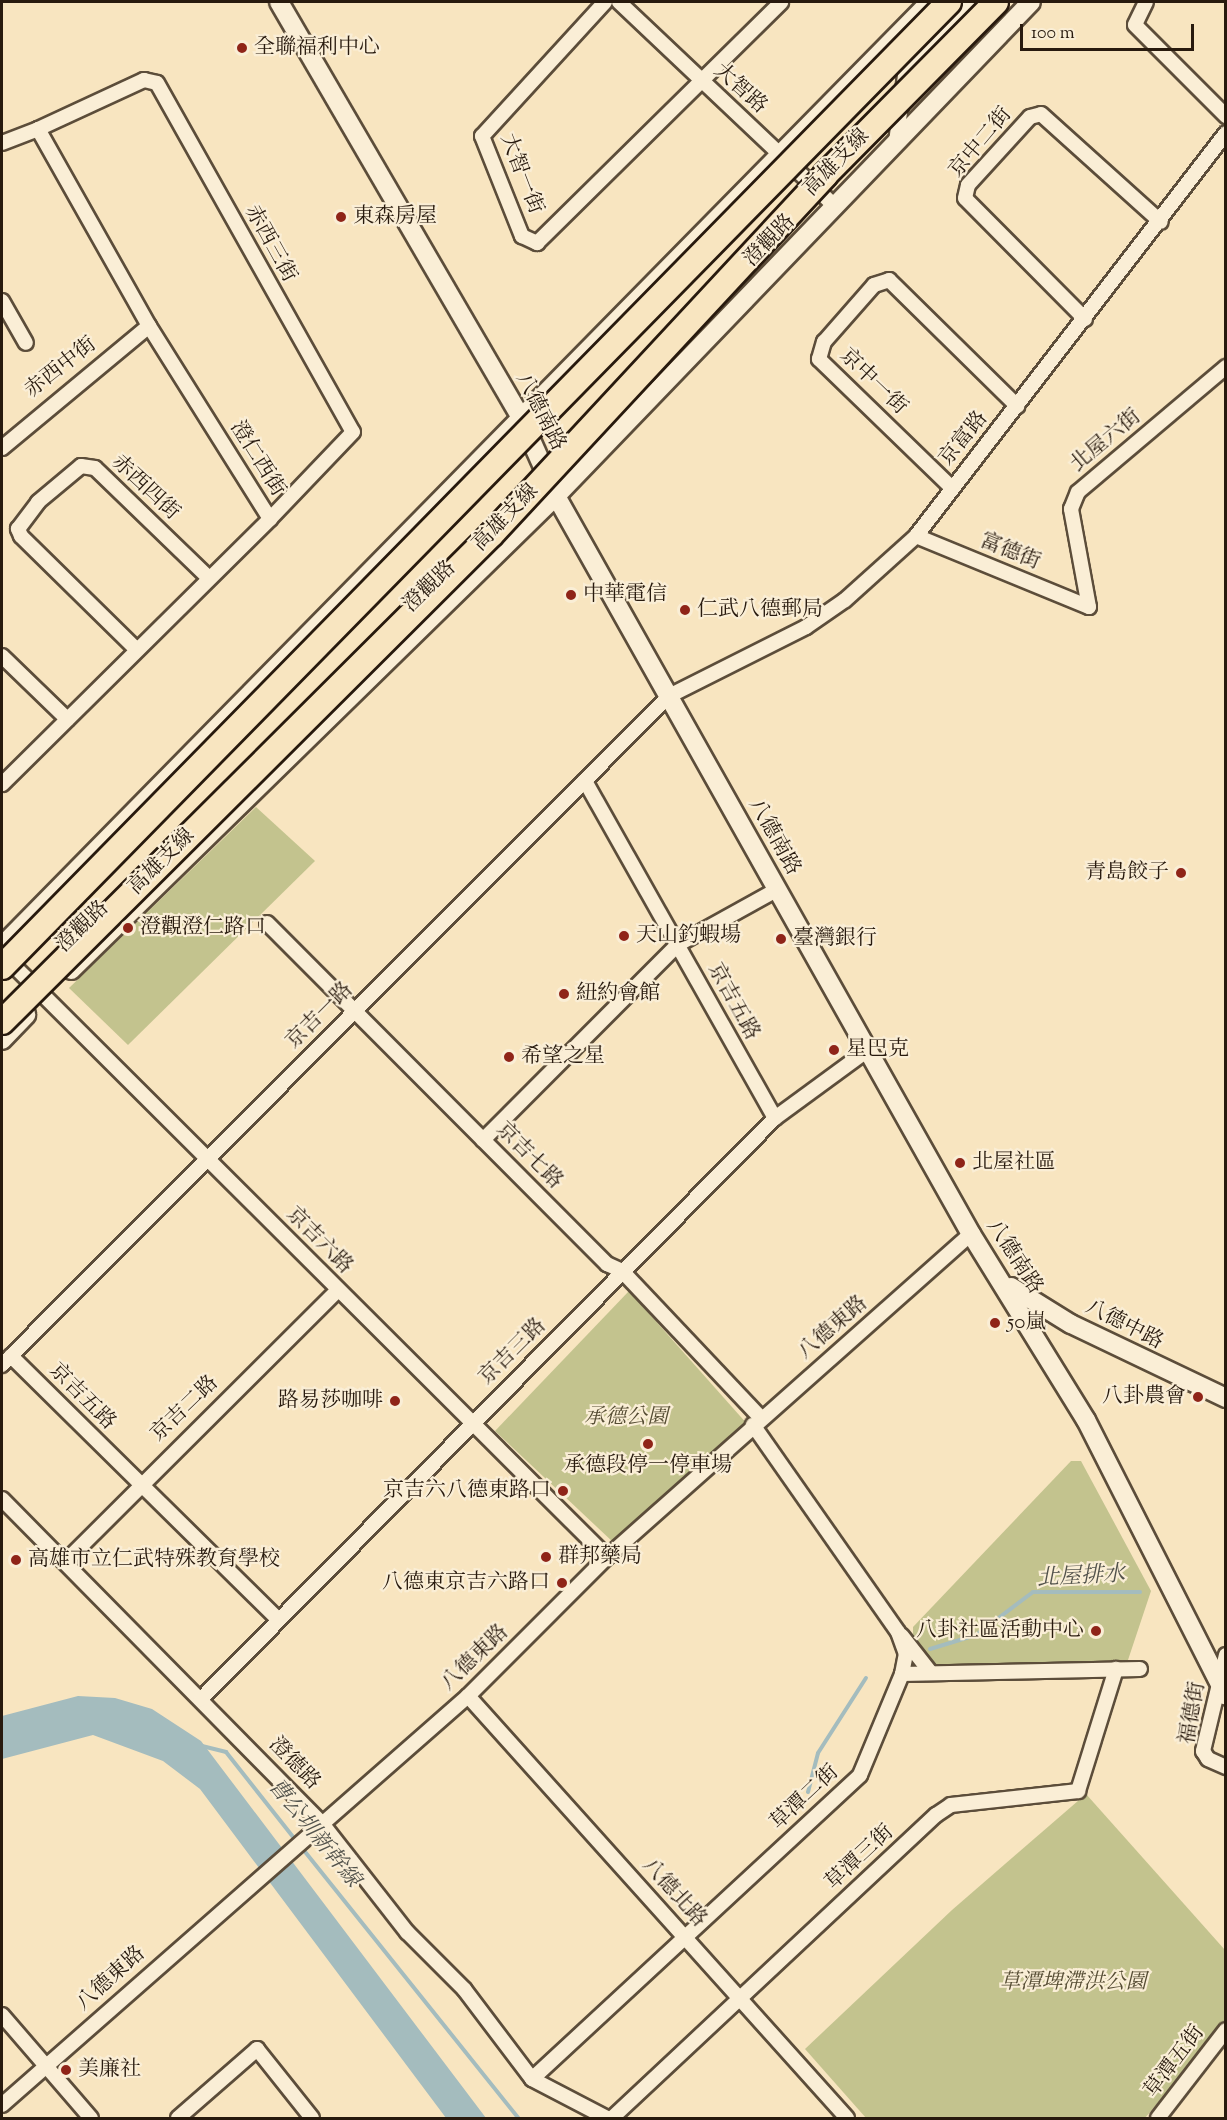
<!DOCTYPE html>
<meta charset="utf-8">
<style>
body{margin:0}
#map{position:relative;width:1227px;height:2120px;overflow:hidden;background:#f8e5c0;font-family:"Sorts Mill Goudy","Noto Serif TC",serif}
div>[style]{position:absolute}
.green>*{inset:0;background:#c3c38e}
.water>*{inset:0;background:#a4bcbe}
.stream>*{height:4px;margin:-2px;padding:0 2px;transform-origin:2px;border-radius:2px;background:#a4bcbe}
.roads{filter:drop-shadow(2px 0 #5c4d3a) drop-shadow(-2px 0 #5c4d3a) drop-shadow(0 2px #5c4d3a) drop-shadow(0 -2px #5c4d3a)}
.street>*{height:14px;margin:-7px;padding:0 7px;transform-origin:7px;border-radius:7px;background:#faeed6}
.secondary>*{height:18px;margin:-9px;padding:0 9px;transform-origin:9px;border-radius:9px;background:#faeed6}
.bridges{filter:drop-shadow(2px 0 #281a0e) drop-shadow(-2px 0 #281a0e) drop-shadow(0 2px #281a0e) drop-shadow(0 -2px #281a0e)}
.highway-bridge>*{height:24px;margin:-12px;padding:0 12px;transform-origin:12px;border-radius:12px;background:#f8e5c0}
.dots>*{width:16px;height:16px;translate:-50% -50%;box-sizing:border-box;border:3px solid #faeed6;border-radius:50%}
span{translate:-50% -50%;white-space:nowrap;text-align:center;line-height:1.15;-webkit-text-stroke:4.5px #faeed6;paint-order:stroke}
.poi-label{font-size:21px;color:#281a0e}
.left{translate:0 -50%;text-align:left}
.right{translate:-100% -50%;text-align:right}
.street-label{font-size:21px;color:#281a0e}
.park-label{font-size:21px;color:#564d34;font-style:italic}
.water-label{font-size:22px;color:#53534c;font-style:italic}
.frame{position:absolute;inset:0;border:3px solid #281a0e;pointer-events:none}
.scale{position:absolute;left:1020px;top:24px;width:174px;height:27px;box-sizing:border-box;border:3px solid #281a0e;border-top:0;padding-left:8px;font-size:18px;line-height:21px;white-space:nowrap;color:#281a0e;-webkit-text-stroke:4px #faeed6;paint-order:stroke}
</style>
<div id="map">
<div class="green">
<i style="clip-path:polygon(256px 807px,315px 861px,128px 1045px,69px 988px)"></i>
<i style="clip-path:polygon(629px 1291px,748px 1425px,614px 1543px,495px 1431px)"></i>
<i style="clip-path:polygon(1071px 1461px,1081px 1461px,1151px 1591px,1128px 1660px,931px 1669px,913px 1640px,913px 1627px)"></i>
<i style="clip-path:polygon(1086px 1794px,1225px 1950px,1225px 2022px,1145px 2118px,866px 2118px,805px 2049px,952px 1910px)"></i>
</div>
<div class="water">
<i style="clip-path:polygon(78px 1696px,115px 1698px,152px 1709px,201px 1741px,486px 2118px,446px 2118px,200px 1789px,163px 1761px,93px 1735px,2px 1759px,2px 1716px)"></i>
</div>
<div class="stream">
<i style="left:930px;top:1649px;width:48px;rotate:-16.9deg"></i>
<i style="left:976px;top:1635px;width:71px;rotate:-37deg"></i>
<i style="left:1033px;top:1592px;width:107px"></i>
<i style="left:202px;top:1746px;width:25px;rotate:14deg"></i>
<i style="left:226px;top:1752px;width:115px;rotate:51.7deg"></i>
<i style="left:808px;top:1792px;width:40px;rotate:-75.6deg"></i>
<i style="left:818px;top:1753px;width:89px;rotate:-57.4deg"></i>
<i style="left:302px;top:1848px;width:346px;rotate:51.3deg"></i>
</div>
<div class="roads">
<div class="street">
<i style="left:605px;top:2px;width:182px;rotate:132.5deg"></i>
<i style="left:482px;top:136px;width:108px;rotate:68.2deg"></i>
<i style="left:522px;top:236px;width:17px;rotate:25deg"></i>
<i style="left:537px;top:243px;width:343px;rotate:-44.6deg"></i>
<i style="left:619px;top:2px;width:297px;rotate:43.4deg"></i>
<i style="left:1146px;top:2px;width:25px;rotate:116deg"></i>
<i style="left:1135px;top:25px;width:129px;rotate:45deg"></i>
<i style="left:38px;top:129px;width:117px;rotate:-24.8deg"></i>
<i style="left:144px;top:80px;width:13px;rotate:13deg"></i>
<i style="left:157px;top:83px;width:400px;rotate:60.7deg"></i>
<i style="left:353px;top:432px;width:120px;rotate:133.7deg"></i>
<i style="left:896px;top:142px;width:68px;rotate:-82.3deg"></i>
<i style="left:905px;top:75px;width:100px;rotate:-47deg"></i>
<i style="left:2px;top:143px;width:39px;rotate:-21deg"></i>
<i style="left:38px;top:129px;width:226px;rotate:60.6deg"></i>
<i style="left:149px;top:326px;width:228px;rotate:57.9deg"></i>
<i style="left:270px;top:519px;width:377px;rotate:135.3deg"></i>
<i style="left:2px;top:301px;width:48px;rotate:60.3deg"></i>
<i style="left:1085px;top:319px;width:170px;rotate:-134.8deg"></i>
<i style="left:965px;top:198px;width:13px;rotate:-77deg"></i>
<i style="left:968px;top:185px;width:92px;rotate:-47.6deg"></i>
<i style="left:1030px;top:117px;width:11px;rotate:-15deg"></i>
<i style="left:1041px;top:114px;width:161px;rotate:42deg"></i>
<i style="left:2px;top:448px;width:191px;rotate:-39.7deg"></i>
<i style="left:951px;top:487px;width:184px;rotate:-135.9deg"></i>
<i style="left:819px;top:359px;width:18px;rotate:-74deg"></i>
<i style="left:824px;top:342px;width:76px;rotate:-48.7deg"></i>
<i style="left:874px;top:285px;width:16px;rotate:-18deg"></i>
<i style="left:889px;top:280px;width:180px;rotate:44.5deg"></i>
<i style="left:916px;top:536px;width:187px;rotate:22.3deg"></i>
<i style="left:1089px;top:607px;width:100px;rotate:-100.4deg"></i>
<i style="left:1071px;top:509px;width:18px;rotate:-68deg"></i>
<i style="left:1078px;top:492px;width:194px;rotate:-40.2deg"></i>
<i style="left:136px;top:649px;width:161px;rotate:-135.5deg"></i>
<i style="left:21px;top:536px;width:8px;rotate:-113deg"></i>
<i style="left:18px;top:529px;width:34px;rotate:-53deg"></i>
<i style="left:38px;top:502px;width:56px;rotate:-39.9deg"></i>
<i style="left:81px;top:466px;width:14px;rotate:8deg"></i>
<i style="left:95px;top:468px;width:156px;rotate:44deg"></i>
<i style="left:2px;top:656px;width:91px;rotate:44.1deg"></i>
<i style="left:585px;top:781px;width:387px;rotate:60.6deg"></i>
<i style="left:267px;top:923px;width:482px;rotate:45.1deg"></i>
<i style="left:607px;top:1264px;width:17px;rotate:25deg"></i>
<i style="left:622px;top:1271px;width:202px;rotate:46.6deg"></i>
<i style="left:5px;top:957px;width:850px;rotate:44.9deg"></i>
<i style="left:483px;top:1140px;width:275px;rotate:-45.1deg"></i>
<i style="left:677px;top:945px;width:115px;rotate:-29deg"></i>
<i style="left:11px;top:1356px;width:375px;rotate:44.6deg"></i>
<i style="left:2px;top:1365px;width:945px;rotate:-45.09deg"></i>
<i style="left:669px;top:696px;width:153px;rotate:-26.7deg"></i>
<i style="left:806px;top:627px;width:47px;rotate:-34.7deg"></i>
<i style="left:845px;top:600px;width:96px;rotate:-42deg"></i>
<i style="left:916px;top:536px;width:508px;rotate:-52.43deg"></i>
<i style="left:2px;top:1499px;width:454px;rotate:45.4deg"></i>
<i style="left:321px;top:1822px;width:140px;rotate:52deg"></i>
<i style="left:407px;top:1932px;width:81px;rotate:45deg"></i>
<i style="left:464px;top:1989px;width:113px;rotate:52.9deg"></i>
<i style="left:532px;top:2079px;width:85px;rotate:27.5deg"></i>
<i style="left:65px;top:1562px;width:385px;rotate:-44.9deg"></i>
<i style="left:902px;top:1636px;width:47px;rotate:51.9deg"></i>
<i style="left:1226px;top:1655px;width:99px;rotate:103.5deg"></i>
<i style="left:1203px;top:1751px;width:9px;rotate:58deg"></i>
<i style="left:1208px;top:1759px;width:20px;rotate:24deg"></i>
<i style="left:902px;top:1674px;width:238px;rotate:-1.2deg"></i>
<i style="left:468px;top:1696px;width:567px;rotate:48.07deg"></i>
<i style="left:201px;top:1699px;width:817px;rotate:-45.35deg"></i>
<i style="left:775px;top:1118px;width:115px;rotate:-36.2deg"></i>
<i style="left:2px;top:2015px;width:136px;rotate:49.2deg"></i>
<i style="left:532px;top:2079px;width:447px;rotate:-42.8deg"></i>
<i style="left:860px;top:1775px;width:109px;rotate:-67.4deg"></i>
<i style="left:902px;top:1674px;width:20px;rotate:-79deg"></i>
<i style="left:906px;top:1654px;width:23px;rotate:-110deg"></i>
<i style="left:898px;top:1632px;width:253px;rotate:-125deg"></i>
<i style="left:2px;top:2105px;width:620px;rotate:-41.27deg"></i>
<i style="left:468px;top:1696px;width:197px;rotate:-45deg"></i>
<i style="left:607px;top:1557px;width:487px;rotate:-41.6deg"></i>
<i style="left:178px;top:2118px;width:105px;rotate:-41.1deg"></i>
<i style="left:257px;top:2049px;width:88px;rotate:51.4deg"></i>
<i style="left:612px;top:2118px;width:444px;rotate:-43.1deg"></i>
<i style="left:936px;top:1815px;width:18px;rotate:-34deg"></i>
<i style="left:951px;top:1805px;width:128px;rotate:-6.3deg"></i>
<i style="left:1078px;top:1791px;width:128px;rotate:-72.7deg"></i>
<i style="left:1158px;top:2118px;width:111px;rotate:-52.3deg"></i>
</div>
<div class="secondary">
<i style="left:279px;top:2px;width:484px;rotate:59.8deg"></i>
<i style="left:522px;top:420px;width:83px;rotate:65.9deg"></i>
<i style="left:556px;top:496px;width:847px;rotate:60.65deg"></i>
<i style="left:971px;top:1234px;width:219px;rotate:58.3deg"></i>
<i style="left:1086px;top:1420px;width:309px;rotate:63.1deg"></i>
<i style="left:2px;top:946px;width:1324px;rotate:-45.49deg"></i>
<i style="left:71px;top:970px;width:678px;rotate:-44.34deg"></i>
<i style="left:556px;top:496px;width:685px;rotate:-46.12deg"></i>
<i style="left:2px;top:1040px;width:35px;rotate:-46deg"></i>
<i style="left:1011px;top:1287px;width:70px;rotate:31.7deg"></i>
<i style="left:1071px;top:1324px;width:172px;rotate:25.5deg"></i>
</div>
</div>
<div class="bridges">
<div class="highway-bridge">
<i style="left:2px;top:967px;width:1352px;rotate:-45.54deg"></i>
<i style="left:2px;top:1022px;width:690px;rotate:-44.88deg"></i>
<i style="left:491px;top:535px;width:491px;rotate:-47.1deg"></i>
<i style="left:825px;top:175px;width:243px;rotate:-45.3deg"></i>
</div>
</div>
<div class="dots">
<i style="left:242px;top:48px;background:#8f2418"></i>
<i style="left:341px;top:217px;background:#8f2418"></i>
<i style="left:571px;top:595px;background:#8f2418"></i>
<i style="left:685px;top:610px;background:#8f2418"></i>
<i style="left:1181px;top:873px;background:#8f2418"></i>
<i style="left:128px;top:928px;background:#8f2418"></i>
<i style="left:624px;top:936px;background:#8f2418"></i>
<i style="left:781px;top:939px;background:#8f2418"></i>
<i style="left:564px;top:994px;background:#8f2418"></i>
<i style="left:834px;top:1050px;background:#8f2418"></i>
<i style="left:509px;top:1057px;background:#8f2418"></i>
<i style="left:960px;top:1163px;background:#8f2418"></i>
<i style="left:995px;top:1323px;background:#8f2418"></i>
<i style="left:1198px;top:1397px;background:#8f2418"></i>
<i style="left:395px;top:1401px;background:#8f2418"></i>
<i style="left:648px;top:1444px;background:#8f2418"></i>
<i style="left:563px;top:1491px;background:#8f2418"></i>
<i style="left:546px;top:1557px;background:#8f2418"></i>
<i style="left:16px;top:1560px;background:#8f2418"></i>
<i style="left:562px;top:1583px;background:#8f2418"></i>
<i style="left:1096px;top:1631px;background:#8f2418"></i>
<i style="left:66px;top:2070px;background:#8f2418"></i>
</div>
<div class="poi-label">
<span class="left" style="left:254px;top:48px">全聯福利中心</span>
<span class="left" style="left:353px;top:217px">東森房屋</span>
<span class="left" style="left:583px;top:595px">中華電信</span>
<span class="left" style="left:697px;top:610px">仁武八德郵局</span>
<span class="right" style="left:1169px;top:873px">青島餃子</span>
<span class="left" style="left:140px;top:928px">澄觀澄仁路口</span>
<span class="left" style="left:636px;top:936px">天山釣蝦場</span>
<span class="left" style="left:793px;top:939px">臺灣銀行</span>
<span class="left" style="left:576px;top:994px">紐約會館</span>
<span class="left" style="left:846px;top:1050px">星巴克</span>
<span class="left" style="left:521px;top:1057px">希望之星</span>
<span class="left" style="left:972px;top:1163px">北屋社區</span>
<span class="left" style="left:1007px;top:1323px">50嵐</span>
<span class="right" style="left:1186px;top:1397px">八卦農會</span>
<span class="right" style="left:383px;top:1401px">路易莎咖啡</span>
<span style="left:648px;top:1466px">承德段停一停車場</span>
<span class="right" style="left:551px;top:1491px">京吉六八德東路口</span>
<span class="left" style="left:558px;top:1557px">群邦藥局</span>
<span class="left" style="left:28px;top:1560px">高雄市立仁武特殊教育學校</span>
<span class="right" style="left:550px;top:1583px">八德東京吉六路口</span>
<span class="right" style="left:1084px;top:1631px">八卦社區活動中心</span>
<span class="left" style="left:78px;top:2070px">美廉社</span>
</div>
<div class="street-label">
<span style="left:740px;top:89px;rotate:42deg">大智路</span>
<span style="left:981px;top:143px;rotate:-50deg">京中二街</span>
<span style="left:837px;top:163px;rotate:-46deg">高雄支線</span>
<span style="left:521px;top:174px;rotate:69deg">大智一街</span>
<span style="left:770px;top:241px;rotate:-46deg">澄觀路</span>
<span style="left:270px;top:244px;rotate:61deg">赤西三街</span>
<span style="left:61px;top:368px;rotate:-38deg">赤西中街</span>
<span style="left:873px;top:382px;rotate:44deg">京中一街</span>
<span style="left:540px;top:412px;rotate:63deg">八德南路</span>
<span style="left:964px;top:439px;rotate:-51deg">京富路</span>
<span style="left:1106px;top:441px;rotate:-40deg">北屋六街</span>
<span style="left:257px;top:459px;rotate:58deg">澄仁西街</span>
<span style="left:145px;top:488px;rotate:43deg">赤西四街</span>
<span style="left:506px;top:518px;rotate:-46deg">高雄支線</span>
<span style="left:1010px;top:552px;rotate:22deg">富德街</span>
<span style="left:430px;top:587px;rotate:-44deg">澄觀路</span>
<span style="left:774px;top:837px;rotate:61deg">八德南路</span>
<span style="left:162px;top:862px;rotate:-45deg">高雄支線</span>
<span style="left:83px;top:927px;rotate:-44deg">澄觀路</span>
<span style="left:733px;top:1002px;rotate:61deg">京吉五路</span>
<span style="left:320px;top:1016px;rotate:-45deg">京吉一路</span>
<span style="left:529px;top:1156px;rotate:45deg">京吉七路</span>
<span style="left:319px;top:1241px;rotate:45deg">京吉六路</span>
<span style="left:1014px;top:1257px;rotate:57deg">八德南路</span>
<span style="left:1124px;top:1325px;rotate:27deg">八德中路</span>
<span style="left:833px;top:1328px;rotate:-41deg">八德東路</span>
<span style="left:513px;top:1352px;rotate:-45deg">京吉三路</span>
<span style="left:82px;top:1397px;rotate:45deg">京吉五路</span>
<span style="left:185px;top:1409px;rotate:-44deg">京吉二路</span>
<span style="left:475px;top:1658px;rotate:-44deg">八德東路</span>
<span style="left:1193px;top:1713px;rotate:-80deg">福德街</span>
<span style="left:294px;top:1764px;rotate:46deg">澄德路</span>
<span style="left:805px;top:1798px;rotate:-43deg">草潭二街</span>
<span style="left:860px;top:1858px;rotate:-43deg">草潭三街</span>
<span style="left:674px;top:1893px;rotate:48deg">八德北路</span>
<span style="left:111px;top:1979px;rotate:-42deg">八德東路</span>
<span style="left:1175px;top:2062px;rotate:-53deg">草潭五街</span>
</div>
<div class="park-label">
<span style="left:626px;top:1418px">承德公園</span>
<span style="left:1073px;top:1983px">草潭埤滯洪公園</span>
</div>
<div class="water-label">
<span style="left:1081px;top:1578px;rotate:-3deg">北屋排水</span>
<span style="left:313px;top:1834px;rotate:51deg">曹公圳新幹線</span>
</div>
<div class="frame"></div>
<div class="scale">100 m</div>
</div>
